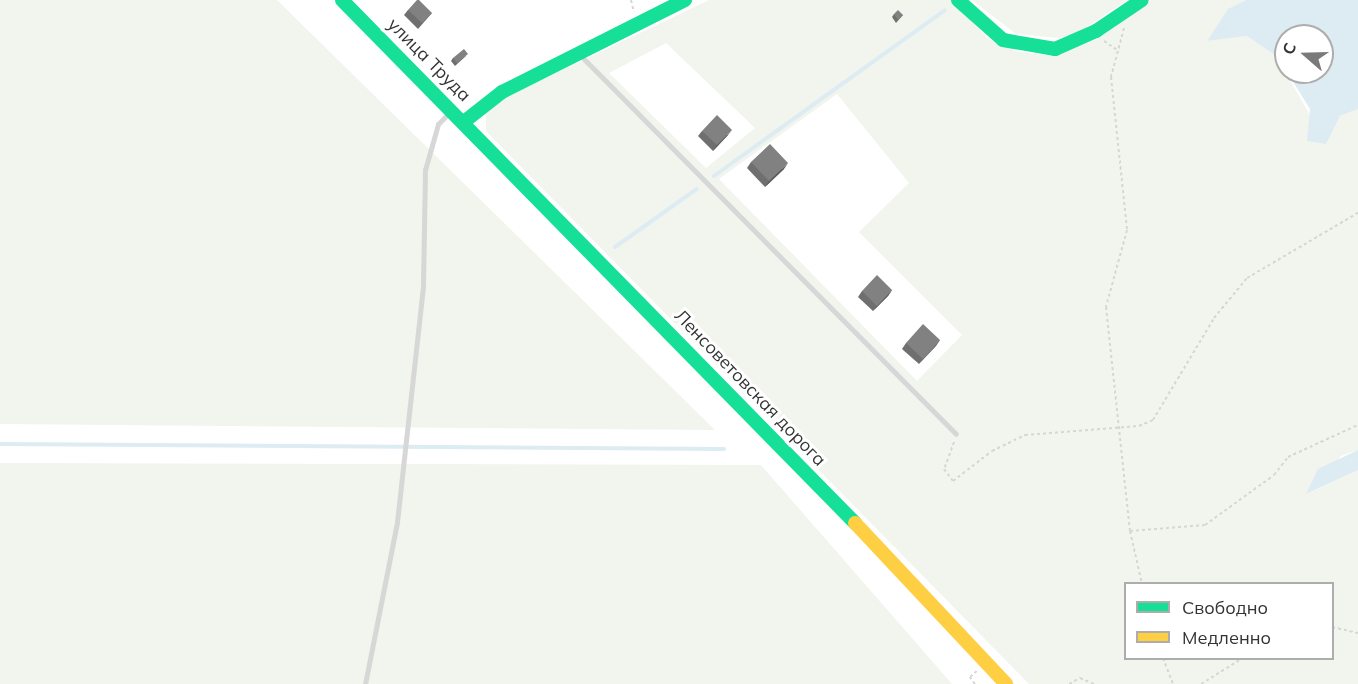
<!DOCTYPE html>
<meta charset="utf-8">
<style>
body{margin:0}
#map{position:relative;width:1358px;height:684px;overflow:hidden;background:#fff;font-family:Mulish,sans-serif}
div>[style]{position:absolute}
.green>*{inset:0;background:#f1f5ed}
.water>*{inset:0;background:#ddebf3}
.stream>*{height:4px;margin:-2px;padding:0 2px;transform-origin:2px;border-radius:2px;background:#ddebf3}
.path>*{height:2px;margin-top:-1px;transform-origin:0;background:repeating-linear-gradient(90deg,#d6d6d6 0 3px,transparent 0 6px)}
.lane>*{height:5px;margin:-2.5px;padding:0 2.5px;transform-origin:2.5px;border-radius:2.5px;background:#d7d7d7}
.fast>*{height:14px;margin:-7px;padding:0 7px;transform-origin:7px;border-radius:7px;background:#16e098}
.slow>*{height:14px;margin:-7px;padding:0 7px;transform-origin:7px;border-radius:7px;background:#ffcf43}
.wall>*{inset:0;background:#6f6f6f}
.shaded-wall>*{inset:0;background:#5a5a5a}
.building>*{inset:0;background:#818181}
span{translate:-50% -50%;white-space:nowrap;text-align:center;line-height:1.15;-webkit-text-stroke:6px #fff;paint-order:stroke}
.street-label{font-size:18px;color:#333}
.legend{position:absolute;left:1124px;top:582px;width:210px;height:78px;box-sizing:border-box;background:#fff;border:2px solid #adadad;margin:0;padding:8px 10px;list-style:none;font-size:18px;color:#333}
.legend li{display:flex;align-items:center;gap:12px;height:30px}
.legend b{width:30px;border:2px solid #adadad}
.north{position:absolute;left:1274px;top:24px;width:60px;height:60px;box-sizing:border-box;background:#fff;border:2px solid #adadad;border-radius:50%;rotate:290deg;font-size:16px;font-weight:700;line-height:24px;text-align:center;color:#333}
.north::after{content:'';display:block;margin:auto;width:21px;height:27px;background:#7a7a7a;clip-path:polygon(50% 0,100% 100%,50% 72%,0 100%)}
</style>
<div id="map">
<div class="green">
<i style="clip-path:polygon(0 0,277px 0,715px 430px,0 424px)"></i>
<i style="clip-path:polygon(evenodd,709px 0,952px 0,988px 39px,1015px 51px,1053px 56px,1097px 39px,1151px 0,1246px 0,1228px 10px,1207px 41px,1247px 36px,1276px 56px,1326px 143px,1340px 116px,1358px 109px,1358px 450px,1341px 456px,1307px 494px,1358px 470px,1358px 684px,1029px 684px,486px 131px,486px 112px,512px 94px,709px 0,666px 43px,755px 128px,706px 168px,609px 73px,666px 43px,709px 0,837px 94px,909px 183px,859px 232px,962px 335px,917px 381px,719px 179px,837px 94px,709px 0,1126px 584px,1332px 584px,1332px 658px,1126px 658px,1126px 584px)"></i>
<i style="clip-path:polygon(972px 0,1127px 0,1077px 33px,1059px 38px,1016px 34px)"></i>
<i style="clip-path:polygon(0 463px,761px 465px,952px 684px,0 684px)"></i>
</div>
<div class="water">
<i style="clip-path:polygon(1246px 0,1358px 0,1358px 109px,1340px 116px,1326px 144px,1307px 141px,1310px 109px,1287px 72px,1322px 72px,1322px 36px,1286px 36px,1286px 70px,1276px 56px,1247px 36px,1207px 41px,1228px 9px)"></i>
<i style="clip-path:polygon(1358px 450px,1358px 470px,1306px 494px,1318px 469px)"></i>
</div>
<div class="stream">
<i style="left:714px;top:176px;width:284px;rotate:-35.7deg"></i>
<i style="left:615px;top:247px;width:100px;rotate:-35.3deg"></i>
<i style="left:0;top:444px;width:724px;rotate:0.4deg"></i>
</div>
<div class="path">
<i style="left:631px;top:0;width:12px;rotate:76deg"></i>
<i style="left:1124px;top:28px;width:51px;rotate:104.9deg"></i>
<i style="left:1111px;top:77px;width:154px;rotate:84deg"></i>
<i style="left:1127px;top:230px;width:80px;rotate:105.3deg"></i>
<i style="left:1106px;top:307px;width:225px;rotate:83.9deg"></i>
<i style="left:1130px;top:531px;width:54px;rotate:77.2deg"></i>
<i style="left:1104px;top:41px;width:18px;rotate:34deg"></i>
<i style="left:954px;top:442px;width:29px;rotate:110deg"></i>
<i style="left:944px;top:469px;width:15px;rotate:53deg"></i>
<i style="left:953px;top:481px;width:49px;rotate:-37.6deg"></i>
<i style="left:992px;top:451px;width:37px;rotate:-26deg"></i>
<i style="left:1025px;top:435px;width:114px;rotate:-4.5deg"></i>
<i style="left:1139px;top:426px;width:15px;rotate:-23deg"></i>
<i style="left:1153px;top:420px;width:119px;rotate:-59.1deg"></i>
<i style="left:1214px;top:318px;width:52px;rotate:-50.5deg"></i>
<i style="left:1247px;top:278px;width:129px;rotate:-30.4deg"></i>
<i style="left:1130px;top:531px;width:75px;rotate:-4.6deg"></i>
<i style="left:1205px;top:525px;width:85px;rotate:-35.9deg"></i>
<i style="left:1274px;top:475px;width:23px;rotate:-52deg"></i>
<i style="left:1288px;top:457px;width:77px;rotate:-24.6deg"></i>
<i style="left:1332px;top:627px;width:27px;rotate:13deg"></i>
<i style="left:1163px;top:658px;width:28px;rotate:69deg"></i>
<i style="left:975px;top:684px;width:9px;rotate:-126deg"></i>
<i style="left:970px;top:677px;width:9px;rotate:-41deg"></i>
<i style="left:1069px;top:684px;width:13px;rotate:-29deg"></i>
<i style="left:1080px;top:678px;width:15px;rotate:23deg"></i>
<i style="left:1201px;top:684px;width:49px;rotate:-31.8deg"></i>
</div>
<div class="lane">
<i style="left:579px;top:54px;width:535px;rotate:45.23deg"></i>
<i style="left:365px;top:684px;width:165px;rotate:-78.8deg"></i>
<i style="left:397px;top:522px;width:238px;rotate:-83.7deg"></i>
<i style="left:423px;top:285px;width:115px;rotate:-89deg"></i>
<i style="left:425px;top:170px;width:48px;rotate:-74.2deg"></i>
<i style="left:438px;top:124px;width:14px;rotate:-45deg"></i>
</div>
<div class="fast">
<i style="left:342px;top:0;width:733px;rotate:45.55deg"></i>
<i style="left:958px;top:0;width:60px;rotate:41.6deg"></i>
<i style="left:1003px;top:40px;width:53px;rotate:9.8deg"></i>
<i style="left:1055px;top:49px;width:45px;rotate:-23.7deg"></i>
<i style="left:1096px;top:31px;width:55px;rotate:-34deg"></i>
<i style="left:465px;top:121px;width:47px;rotate:-38.1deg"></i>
<i style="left:502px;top:92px;width:205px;rotate:-26.7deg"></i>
</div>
<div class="slow">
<i style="left:855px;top:523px;width:221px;rotate:46.8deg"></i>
</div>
<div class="wall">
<i style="clip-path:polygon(408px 10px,432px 13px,418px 29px,404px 15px)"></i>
<i style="clip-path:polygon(894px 14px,903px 15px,896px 23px,892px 17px)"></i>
<i style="clip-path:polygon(466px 56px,455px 66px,451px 61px,453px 58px)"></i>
<i style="clip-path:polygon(702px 131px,728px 135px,713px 151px,698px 136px)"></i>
<i style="clip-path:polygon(751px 162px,784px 169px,765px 187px,747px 168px)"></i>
<i style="clip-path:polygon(892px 290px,888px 296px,873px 311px,858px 297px,862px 291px)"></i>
<i style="clip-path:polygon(940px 340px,919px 364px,902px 349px,906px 343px)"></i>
</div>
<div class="shaded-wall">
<i style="clip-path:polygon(732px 130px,728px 135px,713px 151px,717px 145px)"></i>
<i style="clip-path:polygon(788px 163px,784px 169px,765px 187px,769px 181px)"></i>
<i style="clip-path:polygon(892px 290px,888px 296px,873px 311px,877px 306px)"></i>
<i style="clip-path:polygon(940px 340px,936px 346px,919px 364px,923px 359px)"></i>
</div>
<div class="building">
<i style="clip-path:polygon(417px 0,419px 0,432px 13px,422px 23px,408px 10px)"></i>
<i style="clip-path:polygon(898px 10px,903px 15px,898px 20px,894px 14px)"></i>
<i style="clip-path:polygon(464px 49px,468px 54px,457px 63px,453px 58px)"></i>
<i style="clip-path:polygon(717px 115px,732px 130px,717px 145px,702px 131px)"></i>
<i style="clip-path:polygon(770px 144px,788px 163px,769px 181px,751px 162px)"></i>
<i style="clip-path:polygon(877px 275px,892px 290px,877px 306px,862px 291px)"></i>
<i style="clip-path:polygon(923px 324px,940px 340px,923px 359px,906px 343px)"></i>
</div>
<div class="street-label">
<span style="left:429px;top:60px;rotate:45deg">улица Труда</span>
<span style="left:750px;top:388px;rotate:46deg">Ленсоветовская дорога</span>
</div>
<ul class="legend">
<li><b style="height:8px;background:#16e098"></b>Свободно</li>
<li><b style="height:8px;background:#ffcf43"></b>Медленно</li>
</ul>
<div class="north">С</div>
</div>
